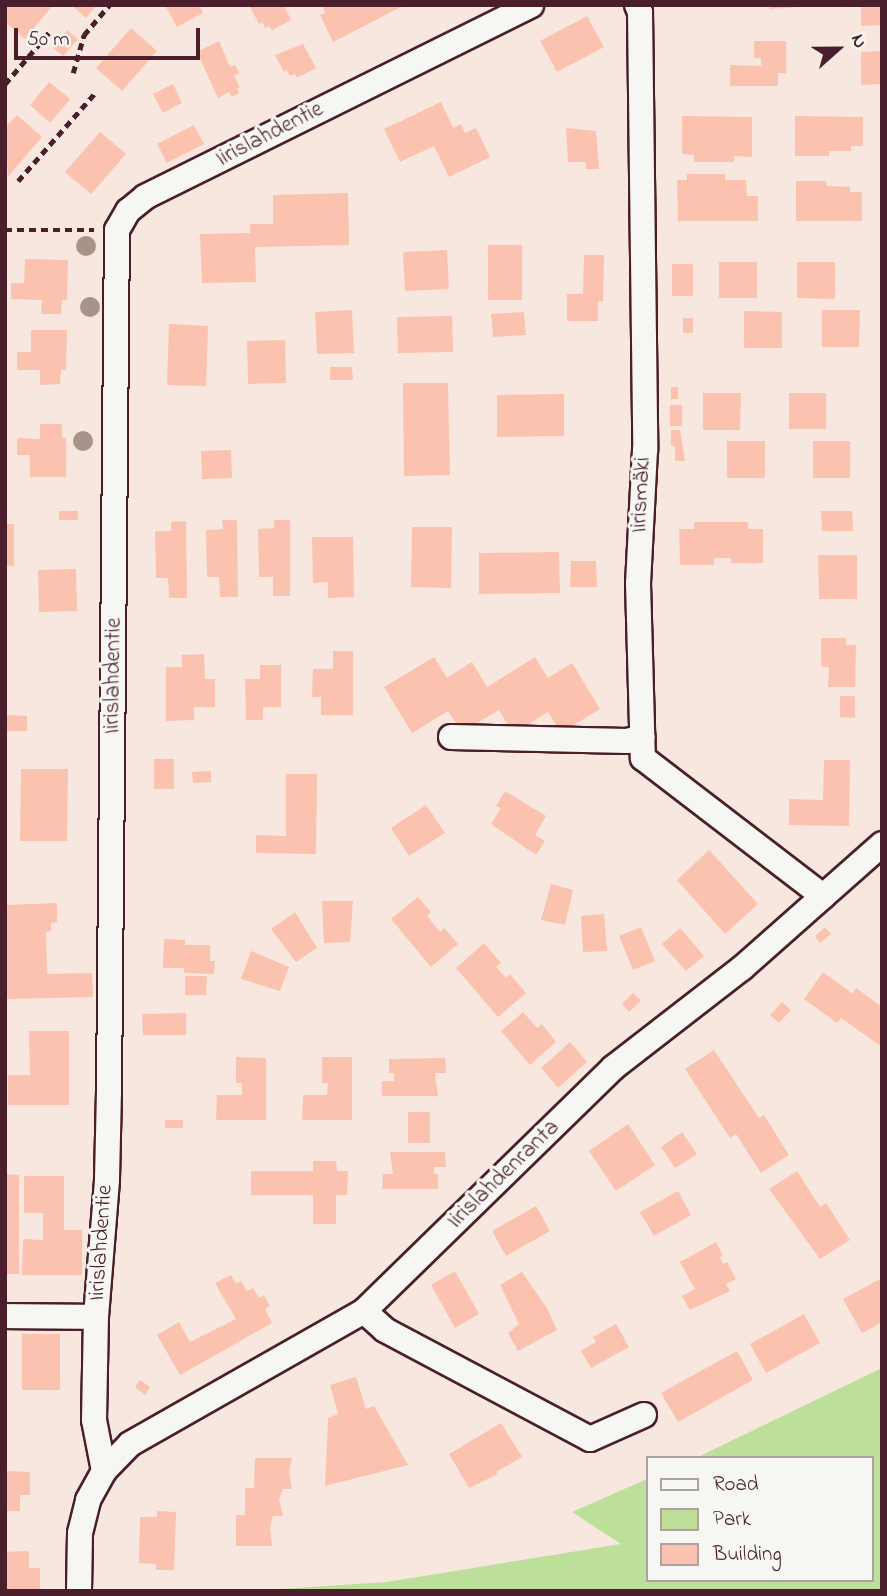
<!DOCTYPE html>
<meta charset="utf-8">
<style>
body{margin:0}
#map{position:relative;width:887px;height:1596px;overflow:hidden;background:#f8e7de;font-family:"Indie Flower",sans-serif}
div>[style]{position:absolute}
.green>*{inset:0;background:#bcdf99}
.building>*{inset:0;background:#fbc3af}
.path>*{height:4.5px;margin-top:-2.25px;transform-origin:0;background:repeating-linear-gradient(90deg,#4a1f2b 0 7px,transparent 0 12px)}
.roads{filter:drop-shadow(2px 0 #4a1f2b) drop-shadow(-2px 0 #4a1f2b) drop-shadow(0 2px #4a1f2b) drop-shadow(0 -2px #4a1f2b)}
.minor>*{height:24px;margin:-12px;padding:0 12px;transform-origin:12px;border-radius:12px;background:#f6f6f2}
.trees>*{width:20px;height:20px;margin:-10px;border-radius:50%;background:#a8938a}
span{translate:-50% -50%;white-space:nowrap;text-align:center;line-height:1.15;-webkit-text-stroke:6px #f6f6f2;paint-order:stroke}
.street-label{font-size:23px;color:#4a1f2b}
.frame{position:absolute;inset:0;border:7px solid #4a1f2b;pointer-events:none}
.legend{position:absolute;left:646px;top:1456px;width:228px;height:126px;box-sizing:border-box;background:#f6f6f2;border:2px solid #b1a0a2;margin:0;padding:9px 12px;list-style:none;font-size:21px;color:#4a1f2b}
.legend li{display:flex;align-items:center;gap:14px;height:35px}
.legend b{width:35px;border:2px solid #b1a0a2}
.north{position:absolute;left:803px;top:14px;width:70px;height:70px;-webkit-text-stroke:5px #f6f6f2;paint-order:stroke;rotate:69deg;font-size:19px;font-weight:700;line-height:28px;text-align:center;color:#4a1f2b}
.north::after{content:'';display:block;margin:auto;width:24px;height:32px;background:#4a1f2b;clip-path:polygon(50% 0,100% 100%,50% 72%,0 100%)}
.scale{position:absolute;left:14px;top:28px;width:186px;height:32px;box-sizing:border-box;border:4px solid #4a1f2b;border-top:0;padding-left:9px;font-size:21px;line-height:24px;white-space:nowrap;color:#4a1f2b;-webkit-text-stroke:5px #f6f6f2;paint-order:stroke}
</style>
<div id="map">
<div class="green">
<i style="clip-path:polygon(882px 1368px,882px 1591px,250px 1591px,387px 1582px,621px 1544px,572px 1512px,647px 1479px,647px 1580px,871px 1580px,871px 1458px,696px 1458px)"></i>
</div>
<div class="building">
<i style="clip-path:polygon(8px 5px,53px 5px,25px 39px,5px 22px)"></i>
<i style="clip-path:polygon(71px 5px,97px 5px,86px 18px)"></i>
<i style="clip-path:polygon(165px 5px,199px 5px,203px 13px,177px 27px)"></i>
<i style="clip-path:polygon(256px 5px,284px 5px,291px 20px,272px 30px,269px 26px,265px 28px,262px 22px,259px 24px,250px 7px)"></i>
<i style="clip-path:polygon(322px 5px,405px 5px,333px 42px,320px 15px,325px 13px)"></i>
<i style="clip-path:polygon(769px 5px,799px 5px,799px 7px,770px 9px)"></i>
<i style="clip-path:polygon(861px 5px,882px 5px,882px 25px,861px 26px)"></i>
<i style="clip-path:polygon(587px 16px,604px 47px,557px 72px,540px 41px)"></i>
<i style="clip-path:polygon(131px 28px,157px 51px,122px 91px,96px 68px)"></i>
<i style="clip-path:polygon(67px 30px,78px 39px,63px 56px,53px 48px)"></i>
<i style="clip-path:polygon(219px 41px,230px 67px,235px 65px,239px 73px,234px 76px,240px 87px,237px 89px,239px 93px,232px 97px,229px 92px,218px 98px,197px 52px)"></i>
<i style="clip-path:polygon(754px 41px,786px 41px,786px 73px,778px 73px,778px 86px,730px 86px,730px 65px,761px 66px,761px 58px,754px 58px)"></i>
<i style="clip-path:polygon(303px 44px,316px 68px,297px 78px,295px 74px,290px 76px,287px 70px,284px 72px,275px 55px)"></i>
<i style="clip-path:polygon(882px 51px,882px 84px,861px 85px,861px 52px)"></i>
<i style="clip-path:polygon(49px 82px,70px 99px,50px 123px,30px 105px)"></i>
<i style="clip-path:polygon(173px 84px,182px 103px,163px 113px,153px 94px)"></i>
<i style="clip-path:polygon(441px 102px,453px 128px,461px 124px,465px 133px,476px 128px,490px 157px,449px 177px,434px 146px,400px 162px,384px 129px)"></i>
<i style="clip-path:polygon(17px 115px,42px 137px,8px 177px,5px 128px)"></i>
<i style="clip-path:polygon(682px 116px,752px 117px,752px 157px,734px 156px,734px 162px,694px 162px,694px 155px,682px 154px)"></i>
<i style="clip-path:polygon(795px 116px,863px 117px,863px 146px,851px 146px,851px 151px,829px 151px,829px 156px,795px 156px)"></i>
<i style="clip-path:polygon(194px 125px,204px 144px,167px 163px,157px 144px)"></i>
<i style="clip-path:polygon(566px 128px,596px 131px,599px 169px,586px 169px,586px 162px,568px 162px)"></i>
<i style="clip-path:polygon(100px 132px,126px 154px,91px 194px,65px 172px)"></i>
<i style="clip-path:polygon(687px 174px,725px 174px,725px 180px,746px 180px,747px 196px,758px 196px,758px 221px,678px 221px,677px 180px,687px 180px)"></i>
<i style="clip-path:polygon(796px 181px,826px 181px,827px 186px,850px 187px,850px 192px,862px 192px,862px 221px,796px 221px)"></i>
<i style="clip-path:polygon(348px 193px,349px 245px,255px 247px,256px 282px,202px 283px,200px 234px,250px 233px,250px 224px,273px 224px,273px 195px)"></i>
<i style="clip-path:polygon(488px 245px,522px 245px,522px 300px,488px 300px)"></i>
<i style="clip-path:polygon(447px 250px,449px 289px,405px 291px,403px 252px)"></i>
<i style="clip-path:polygon(584px 255px,604px 255px,603px 301px,598px 301px,598px 321px,567px 321px,567px 294px,583px 294px)"></i>
<i style="clip-path:polygon(25px 259px,68px 260px,67px 300px,62px 300px,61px 314px,41px 314px,42px 300px,11px 299px,11px 283px,24px 283px)"></i>
<i style="clip-path:polygon(719px 262px,757px 262px,757px 298px,719px 298px)"></i>
<i style="clip-path:polygon(797px 262px,835px 262px,835px 299px,797px 298px)"></i>
<i style="clip-path:polygon(672px 264px,693px 264px,693px 296px,672px 296px)"></i>
<i style="clip-path:polygon(352px 310px,354px 353px,317px 354px,315px 312px)"></i>
<i style="clip-path:polygon(822px 310px,860px 310px,859px 347px,822px 347px)"></i>
<i style="clip-path:polygon(744px 311px,782px 312px,782px 348px,744px 348px)"></i>
<i style="clip-path:polygon(524px 312px,526px 335px,493px 337px,491px 314px)"></i>
<i style="clip-path:polygon(452px 316px,453px 352px,398px 353px,397px 317px)"></i>
<i style="clip-path:polygon(683px 318px,693px 318px,693px 333px,683px 333px)"></i>
<i style="clip-path:polygon(169px 324px,208px 326px,206px 386px,167px 385px)"></i>
<i style="clip-path:polygon(31px 330px,67px 330px,66px 370px,61px 370px,60px 384px,40px 385px,40px 370px,17px 370px,17px 352px,31px 352px)"></i>
<i style="clip-path:polygon(285px 340px,286px 383px,248px 384px,247px 341px)"></i>
<i style="clip-path:polygon(330px 367px,352px 367px,353px 380px,330px 380px)"></i>
<i style="clip-path:polygon(403px 383px,448px 383px,450px 475px,404px 476px)"></i>
<i style="clip-path:polygon(671px 387px,678px 387px,678px 399px,671px 399px)"></i>
<i style="clip-path:polygon(703px 393px,741px 393px,740px 430px,703px 430px)"></i>
<i style="clip-path:polygon(789px 393px,826px 393px,826px 429px,789px 429px)"></i>
<i style="clip-path:polygon(564px 394px,564px 436px,497px 437px,497px 395px)"></i>
<i style="clip-path:polygon(670px 405px,682px 405px,682px 426px,670px 426px)"></i>
<i style="clip-path:polygon(40px 424px,62px 424px,62px 438px,66px 438px,66px 477px,30px 477px,30px 455px,17px 455px,17px 438px,40px 439px)"></i>
<i style="clip-path:polygon(671px 430px,680px 430px,685px 461px,675px 461px,675px 446px,671px 446px)"></i>
<i style="clip-path:polygon(727px 441px,765px 441px,765px 478px,727px 478px)"></i>
<i style="clip-path:polygon(813px 441px,850px 441px,850px 478px,813px 478px)"></i>
<i style="clip-path:polygon(231px 450px,232px 478px,202px 479px,201px 451px)"></i>
<i style="clip-path:polygon(59px 511px,78px 511px,78px 520px,59px 520px)"></i>
<i style="clip-path:polygon(821px 511px,852px 511px,853px 531px,822px 531px)"></i>
<i style="clip-path:polygon(222px 520px,237px 520px,238px 597px,220px 597px,219px 577px,207px 577px,206px 530px,223px 529px)"></i>
<i style="clip-path:polygon(274px 520px,290px 520px,290px 596px,273px 596px,273px 577px,259px 577px,258px 529px,274px 528px)"></i>
<i style="clip-path:polygon(186px 521px,187px 598px,169px 598px,168px 578px,156px 578px,155px 531px,171px 531px,171px 522px)"></i>
<i style="clip-path:polygon(694px 522px,748px 522px,748px 529px,763px 529px,763px 563px,731px 563px,731px 558px,714px 558px,714px 565px,680px 565px,679px 529px,694px 529px)"></i>
<i style="clip-path:polygon(5px 524px,14px 524px,14px 566px,5px 566px)"></i>
<i style="clip-path:polygon(412px 527px,452px 527px,451px 588px,411px 587px)"></i>
<i style="clip-path:polygon(312px 537px,353px 537px,354px 597px,328px 598px,328px 582px,313px 583px)"></i>
<i style="clip-path:polygon(559px 552px,560px 593px,479px 594px,479px 553px)"></i>
<i style="clip-path:polygon(818px 555px,857px 555px,857px 599px,819px 599px)"></i>
<i style="clip-path:polygon(571px 561px,596px 561px,597px 587px,570px 587px)"></i>
<i style="clip-path:polygon(76px 569px,77px 611px,39px 612px,38px 570px)"></i>
<i style="clip-path:polygon(821px 638px,846px 638px,846px 645px,856px 645px,855px 687px,828px 687px,829px 667px,822px 667px,821px 659px)"></i>
<i style="clip-path:polygon(333px 651px,353px 651px,353px 715px,321px 715px,321px 697px,312px 697px,313px 669px,333px 669px)"></i>
<i style="clip-path:polygon(204px 654px,205px 679px,215px 679px,215px 707px,194px 707px,194px 720px,166px 721px,166px 667px,182px 667px,182px 655px)"></i>
<i style="clip-path:polygon(434px 657px,447px 678px,472px 662px,487px 687px,535px 657px,548px 678px,572px 663px,600px 709px,561px 733px,548px 712px,513px 734px,499px 710px,462px 732px,448px 711px,412px 733px,384px 687px)"></i>
<i style="clip-path:polygon(260px 665px,281px 665px,281px 707px,263px 707px,263px 720px,246px 720px,245px 679px,260px 679px)"></i>
<i style="clip-path:polygon(840px 696px,855px 696px,855px 718px,840px 717px)"></i>
<i style="clip-path:polygon(5px 715px,27px 716px,27px 731px,5px 731px)"></i>
<i style="clip-path:polygon(154px 759px,174px 759px,174px 789px,154px 789px)"></i>
<i style="clip-path:polygon(824px 760px,850px 760px,849px 826px,789px 825px,789px 799px,823px 800px)"></i>
<i style="clip-path:polygon(21px 769px,68px 769px,67px 841px,20px 841px)"></i>
<i style="clip-path:polygon(211px 771px,211px 782px,193px 783px,192px 772px)"></i>
<i style="clip-path:polygon(286px 774px,317px 774px,316px 854px,256px 853px,256px 835px,286px 836px)"></i>
<i style="clip-path:polygon(505px 791px,546px 816px,535px 835px,545px 841px,536px 855px,491px 824px,501px 808px,496px 806px)"></i>
<i style="clip-path:polygon(426px 805px,445px 833px,409px 856px,391px 828px)"></i>
<i style="clip-path:polygon(709px 850px,758px 904px,725px 934px,677px 880px)"></i>
<i style="clip-path:polygon(551px 884px,573px 890px,565px 925px,541px 920px)"></i>
<i style="clip-path:polygon(418px 897px,431px 912px,427px 916px,440px 932px,444px 928px,458px 944px,431px 967px,391px 919px)"></i>
<i style="clip-path:polygon(322px 901px,353px 901px,350px 942px,324px 943px)"></i>
<i style="clip-path:polygon(57px 903px,57px 922px,51px 923px,51px 931px,46px 932px,47px 974px,92px 973px,93px 997px,5px 999px,5px 905px)"></i>
<i style="clip-path:polygon(295px 912px,317px 948px,296px 962px,271px 929px)"></i>
<i style="clip-path:polygon(604px 914px,607px 951px,583px 952px,581px 916px)"></i>
<i style="clip-path:polygon(641px 927px,655px 961px,633px 970px,619px 936px)"></i>
<i style="clip-path:polygon(825px 927px,831px 934px,820px 943px,815px 936px)"></i>
<i style="clip-path:polygon(680px 928px,704px 956px,686px 971px,662px 944px)"></i>
<i style="clip-path:polygon(164px 939px,185px 940px,185px 945px,210px 945px,210px 961px,215px 961px,214px 974px,184px 973px,184px 968px,163px 968px)"></i>
<i style="clip-path:polygon(484px 943px,501px 963px,496px 967px,506px 978px,510px 974px,526px 993px,498px 1017px,456px 968px)"></i>
<i style="clip-path:polygon(251px 951px,289px 967px,280px 991px,241px 979px)"></i>
<i style="clip-path:polygon(823px 972px,853px 994px,856px 988px,882px 1007px,882px 1047px,841px 1018px,837px 1023px,804px 999px)"></i>
<i style="clip-path:polygon(185px 976px,207px 976px,206px 995px,185px 995px)"></i>
<i style="clip-path:polygon(633px 993px,641px 1001px,629px 1012px,622px 1004px)"></i>
<i style="clip-path:polygon(782px 1002px,791px 1010px,779px 1023px,770px 1015px)"></i>
<i style="clip-path:polygon(523px 1012px,537px 1028px,542px 1024px,556px 1042px,530px 1065px,501px 1031px)"></i>
<i style="clip-path:polygon(186px 1013px,186px 1035px,143px 1035px,142px 1014px)"></i>
<i style="clip-path:polygon(29px 1031px,69px 1031px,69px 1105px,8px 1105px,8px 1075px,30px 1075px)"></i>
<i style="clip-path:polygon(570px 1042px,587px 1062px,558px 1088px,541px 1068px)"></i>
<i style="clip-path:polygon(714px 1050px,759px 1118px,764px 1115px,789px 1155px,761px 1173px,736px 1134px,730px 1138px,685px 1069px)"></i>
<i style="clip-path:polygon(236px 1057px,266px 1058px,266px 1120px,216px 1120px,217px 1095px,242px 1095px,242px 1083px,236px 1083px)"></i>
<i style="clip-path:polygon(322px 1057px,352px 1057px,352px 1120px,302px 1120px,303px 1095px,327px 1095px,328px 1083px,322px 1083px)"></i>
<i style="clip-path:polygon(445px 1058px,446px 1073px,435px 1073px,438px 1096px,382px 1096px,382px 1081px,394px 1081px,394px 1073px,389px 1073px,389px 1059px)"></i>
<i style="clip-path:polygon(408px 1112px,430px 1112px,430px 1143px,408px 1143px)"></i>
<i style="clip-path:polygon(165px 1120px,183px 1120px,183px 1128px,165px 1128px)"></i>
<i style="clip-path:polygon(628px 1124px,655px 1165px,616px 1191px,589px 1151px)"></i>
<i style="clip-path:polygon(682px 1132px,697px 1154px,675px 1168px,661px 1147px)"></i>
<i style="clip-path:polygon(390px 1152px,445px 1152px,446px 1167px,434px 1167px,434px 1174px,438px 1174px,438px 1189px,382px 1189px,383px 1174px,393px 1174px)"></i>
<i style="clip-path:polygon(313px 1161px,336px 1161px,337px 1171px,348px 1171px,347px 1195px,336px 1195px,336px 1224px,313px 1224px,313px 1195px,251px 1195px,251px 1171px,313px 1171px)"></i>
<i style="clip-path:polygon(797px 1171px,820px 1207px,826px 1203px,850px 1240px,820px 1259px,769px 1189px)"></i>
<i style="clip-path:polygon(5px 1174px,19px 1175px,19px 1274px,5px 1274px)"></i>
<i style="clip-path:polygon(24px 1176px,64px 1176px,64px 1230px,82px 1230px,82px 1275px,22px 1275px,23px 1239px,43px 1240px,43px 1213px,24px 1213px)"></i>
<i style="clip-path:polygon(678px 1191px,691px 1215px,654px 1236px,640px 1212px)"></i>
<i style="clip-path:polygon(536px 1206px,550px 1231px,506px 1256px,492px 1231px)"></i>
<i style="clip-path:polygon(716px 1242px,723px 1256px,720px 1257px,723px 1264px,727px 1262px,736px 1279px,726px 1284px,730px 1291px,690px 1310px,682px 1296px,695px 1289px,680px 1262px)"></i>
<i style="clip-path:polygon(455px 1271px,479px 1314px,455px 1328px,431px 1285px)"></i>
<i style="clip-path:polygon(522px 1272px,548px 1310px,557px 1330px,518px 1351px,508px 1333px,519px 1324px,500px 1285px)"></i>
<i style="clip-path:polygon(231px 1275px,236px 1284px,241px 1281px,247px 1291px,253px 1288px,259px 1298px,264px 1295px,270px 1306px,265px 1309px,272px 1323px,180px 1375px,157px 1335px,179px 1322px,190px 1342px,236px 1319px,215px 1283px)"></i>
<i style="clip-path:polygon(880px 1279px,882px 1322px,862px 1333px,843px 1299px)"></i>
<i style="clip-path:polygon(804px 1314px,820px 1343px,766px 1373px,750px 1344px)"></i>
<i style="clip-path:polygon(616px 1324px,629px 1347px,591px 1368px,581px 1351px,596px 1342px,593px 1337px)"></i>
<i style="clip-path:polygon(22px 1334px,60px 1334px,60px 1390px,22px 1390px)"></i>
<i style="clip-path:polygon(737px 1351px,753px 1380px,678px 1422px,661px 1393px)"></i>
<i style="clip-path:polygon(356px 1377px,366px 1409px,374px 1406px,408px 1465px,325px 1486px,328px 1418px,338px 1414px,330px 1385px)"></i>
<i style="clip-path:polygon(140px 1380px,150px 1387px,145px 1395px,135px 1387px)"></i>
<i style="clip-path:polygon(501px 1423px,522px 1457px,496px 1472px,498px 1474px,469px 1488px,449px 1454px)"></i>
<i style="clip-path:polygon(255px 1458px,292px 1458px,289px 1472px,292px 1489px,283px 1489px,279px 1499px,283px 1516px,273px 1516px,270px 1528px,272px 1546px,236px 1546px,236px 1515px,245px 1515px,245px 1488px,254px 1488px)"></i>
<i style="clip-path:polygon(5px 1471px,30px 1472px,30px 1495px,20px 1495px,20px 1511px,5px 1511px)"></i>
<i style="clip-path:polygon(157px 1511px,176px 1512px,174px 1570px,156px 1570px,156px 1564px,139px 1563px,140px 1517px,157px 1517px)"></i>
<i style="clip-path:polygon(29px 1551px,29px 1568px,40px 1568px,40px 1591px,5px 1591px,5px 1552px)"></i>
</div>
<div class="path">
<i style="left:73px;top:73px;width:40px;rotate:-74deg"></i>
<i style="left:84px;top:35px;width:39px;rotate:-50deg"></i>
<i style="left:5px;top:84px;width:72px;rotate:-49.5deg"></i>
<i style="left:18px;top:181px;width:118px;rotate:-48.8deg"></i>
<i style="left:5px;top:230px;width:89px"></i>
</div>
<div class="roads">
<div class="minor">
<i style="left:637px;top:5px;width:8px;rotate:67deg"></i>
<i style="left:640px;top:12px;width:438px;rotate:89.3deg"></i>
<i style="left:645px;top:450px;width:133px;rotate:93deg"></i>
<i style="left:638px;top:583px;width:175px;rotate:88.4deg"></i>
<i style="left:643px;top:758px;width:227px;rotate:37.5deg"></i>
<i style="left:451px;top:737px;width:176px;rotate:1.3deg"></i>
<i style="left:627px;top:741px;width:16px;rotate:-14deg"></i>
<i style="left:364px;top:1311px;width:28px;rotate:42deg"></i>
<i style="left:385px;top:1330px;width:232px;rotate:28deg"></i>
<i style="left:590px;top:1439px;width:59px;rotate:-24deg"></i>
<i style="left:5px;top:1316px;width:91px;rotate:0.6deg"></i>
<i style="left:104px;top:1471px;width:37px;rotate:-46deg"></i>
<i style="left:130px;top:1444px;width:269px;rotate:-29.6deg"></i>
<i style="left:364px;top:1311px;width:348px;rotate:-44.3deg"></i>
<i style="left:613px;top:1068px;width:163px;rotate:-37.8deg"></i>
<i style="left:742px;top:968px;width:187px;rotate:-41.5deg"></i>
<i style="left:79px;top:1591px;width:58px;rotate:-89deg"></i>
<i style="left:80px;top:1533px;width:34px;rotate:-76deg"></i>
<i style="left:88px;top:1500px;width:33px;rotate:-61deg"></i>
<i style="left:104px;top:1471px;width:52px;rotate:-101.1deg"></i>
<i style="left:94px;top:1420px;width:103px;rotate:-88.9deg"></i>
<i style="left:96px;top:1317px;width:138px;rotate:-85.4deg"></i>
<i style="left:107px;top:1179px;width:87px;rotate:-88.7deg"></i>
<i style="left:109px;top:1092px;width:862px;rotate:-89.47deg"></i>
<i style="left:117px;top:230px;width:22px;rotate:-60deg"></i>
<i style="left:128px;top:211px;width:22px;rotate:-39deg"></i>
<i style="left:145px;top:197px;width:431px;rotate:-26.4deg"></i>
</div>
</div>
<div class="trees">
<i style="left:86px;top:246px"></i>
<i style="left:90px;top:307px"></i>
<i style="left:83px;top:441px"></i>
</div>
<div class="street-label">
<span style="left:270px;top:135px;rotate:-27deg">Iirislahdentie</span>
<span style="left:642px;top:495px;rotate:-87deg">Iirismäki</span>
<span style="left:114px;top:676px;rotate:-89deg">Iirislahdentie</span>
<span style="left:504px;top:1175px;rotate:-44deg">Iirislahdenranta</span>
<span style="left:102px;top:1243px;rotate:-86deg">Iirislahdentie</span>
</div>
<div class="frame"></div>
<ul class="legend">
<li><b style="height:9px;background:#f6f6f2"></b>Road</li>
<li><b style="height:19px;background:#bcdf99"></b>Park</li>
<li><b style="height:19px;background:#fbc3af"></b>Building</li>
</ul>
<div class="north">N</div>
<div class="scale">50 m</div>
</div>
